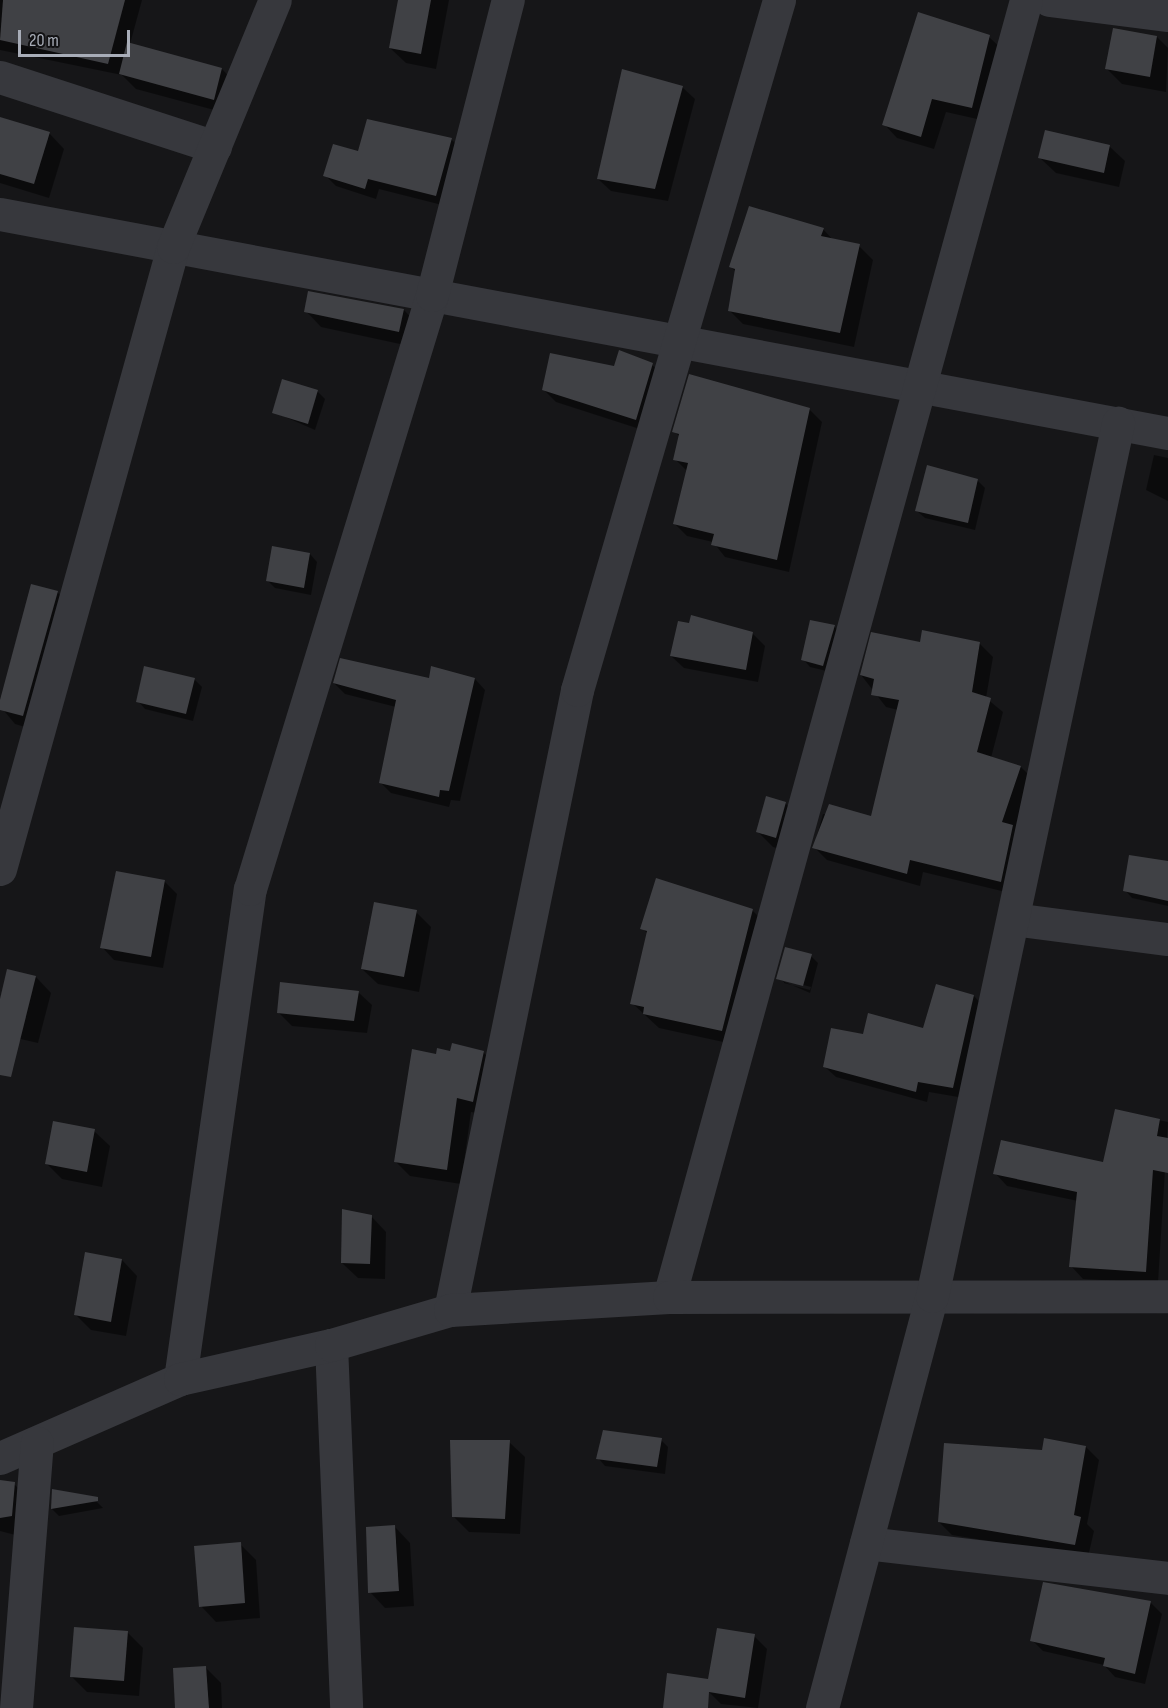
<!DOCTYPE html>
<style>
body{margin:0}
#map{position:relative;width:1168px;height:1708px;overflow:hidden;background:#161618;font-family:"Sofia Sans Condensed",sans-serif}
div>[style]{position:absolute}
.shadow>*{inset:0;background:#0007}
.building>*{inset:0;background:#404145}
.street>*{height:33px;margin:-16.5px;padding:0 16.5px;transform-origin:16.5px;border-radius:16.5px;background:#37383d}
span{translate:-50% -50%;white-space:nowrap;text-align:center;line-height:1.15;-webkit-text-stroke:5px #111113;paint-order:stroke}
.scale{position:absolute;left:18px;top:30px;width:112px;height:27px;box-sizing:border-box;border:3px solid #a8adb8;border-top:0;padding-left:8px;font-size:18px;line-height:21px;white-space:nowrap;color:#a8adb8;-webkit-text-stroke:4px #111113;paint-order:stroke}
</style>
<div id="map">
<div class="shadow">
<i style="clip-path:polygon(0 0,142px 0,130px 44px,222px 69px,237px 85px,229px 114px,136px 89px,122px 75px,0 50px)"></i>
<i style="clip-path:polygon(399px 0,449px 0,436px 69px,406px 63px,390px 48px)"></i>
<i style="clip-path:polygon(989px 37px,1003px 50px,986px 121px,946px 112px,934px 149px,897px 138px,884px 124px)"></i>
<i style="clip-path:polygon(1157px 37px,1168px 48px,1166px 92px,1122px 84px,1107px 69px)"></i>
<i style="clip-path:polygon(682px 87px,695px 99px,668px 201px,611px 191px,598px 179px)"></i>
<i style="clip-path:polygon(0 119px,49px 133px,64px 149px,49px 198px,0 183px)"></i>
<i style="clip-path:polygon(451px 139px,462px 150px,446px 206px,379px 189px,376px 199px,336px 186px,325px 175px,359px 153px)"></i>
<i style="clip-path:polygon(1109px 146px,1125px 161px,1119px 187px,1056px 173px,1040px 158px)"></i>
<i style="clip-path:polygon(823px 229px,834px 241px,859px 246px,873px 260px,854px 347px,743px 324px,729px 310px,736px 272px,731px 267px)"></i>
<i style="clip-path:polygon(310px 293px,404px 310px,419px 326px,414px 347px,321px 327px,306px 311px)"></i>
<i style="clip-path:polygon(652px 365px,665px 377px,649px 432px,556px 402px,544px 390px)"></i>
<i style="clip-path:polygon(317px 391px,325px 399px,315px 430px,274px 412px)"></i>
<i style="clip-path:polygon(809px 409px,822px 422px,789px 572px,725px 557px,713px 542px,687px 536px,674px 523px,688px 472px,675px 459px,680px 437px,674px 431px)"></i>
<i style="clip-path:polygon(1154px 455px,1168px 458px,1168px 501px,1146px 490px)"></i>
<i style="clip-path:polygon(977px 480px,985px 488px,975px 530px,925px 518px,917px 511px)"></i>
<i style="clip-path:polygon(310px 554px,317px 562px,311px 595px,275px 588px,267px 580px)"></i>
<i style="clip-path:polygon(57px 592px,73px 608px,38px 731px,15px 724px,0 706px)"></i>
<i style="clip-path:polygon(834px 626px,841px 634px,831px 672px,810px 667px,803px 659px)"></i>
<i style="clip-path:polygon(752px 633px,765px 646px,758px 682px,684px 668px,671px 656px)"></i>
<i style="clip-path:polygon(921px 644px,980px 644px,993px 657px,986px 698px,1003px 712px,991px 758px,1021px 767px,1034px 780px,1014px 894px,923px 872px,920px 886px,827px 860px,814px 847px,823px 814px,872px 818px,898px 710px,886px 707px,861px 675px)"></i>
<i style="clip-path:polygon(194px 679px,202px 687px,193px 721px,145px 709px,138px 701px)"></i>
<i style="clip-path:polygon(475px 679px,485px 690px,460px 801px,451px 800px,449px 807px,391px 793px,380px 782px,396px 707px,345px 694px,334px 683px)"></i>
<i style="clip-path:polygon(785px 803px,801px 819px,791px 852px,773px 847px,758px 832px)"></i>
<i style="clip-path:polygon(1168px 862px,1168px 906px,1132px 898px,1125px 890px)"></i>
<i style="clip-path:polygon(164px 881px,177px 894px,163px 968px,114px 960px,102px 947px)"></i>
<i style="clip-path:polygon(752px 910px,767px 925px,737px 1045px,659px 1028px,632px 1003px,648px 934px,642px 928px)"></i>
<i style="clip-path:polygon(416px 912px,431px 927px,419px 992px,378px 984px,362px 969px)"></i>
<i style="clip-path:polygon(evenodd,811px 956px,818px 963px,810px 993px,778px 979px,811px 956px,784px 980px,811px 987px,810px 990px,784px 983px,784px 980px)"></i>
<i style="clip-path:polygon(36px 977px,51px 993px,38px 1043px,12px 1037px,0 1025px,0 1005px)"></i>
<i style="clip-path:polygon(358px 992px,372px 1005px,367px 1033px,292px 1026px,279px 1013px)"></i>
<i style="clip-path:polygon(974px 996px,984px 1007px,964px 1098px,929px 1092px,927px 1102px,836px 1077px,825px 1067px,864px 1035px,924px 1030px)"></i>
<i style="clip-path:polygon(451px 1052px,483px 1052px,498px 1067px,487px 1115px,471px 1112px,461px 1184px,410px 1176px,396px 1162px,437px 1056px)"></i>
<i style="clip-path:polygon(1116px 1111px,1168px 1122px,1158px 1283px,1083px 1279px,1071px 1266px,1078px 1201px,1007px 1186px,995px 1173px,1104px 1164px)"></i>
<i style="clip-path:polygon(94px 1131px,110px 1146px,102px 1187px,62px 1179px,46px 1163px)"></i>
<i style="clip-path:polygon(371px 1216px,386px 1232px,385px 1279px,358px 1278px,342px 1263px)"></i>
<i style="clip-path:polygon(122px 1260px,137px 1276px,126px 1336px,91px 1330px,75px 1314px)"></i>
<i style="clip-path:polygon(661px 1440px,668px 1447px,665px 1474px,605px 1466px,598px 1458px)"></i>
<i style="clip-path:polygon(509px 1442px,525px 1457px,520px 1534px,469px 1532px,454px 1517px)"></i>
<i style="clip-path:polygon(1086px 1447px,1099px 1460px,1087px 1524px,1094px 1531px,1088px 1557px,952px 1535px,939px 1522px,1043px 1452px)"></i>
<i style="clip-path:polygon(0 1481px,14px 1484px,30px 1500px,27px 1538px,0 1531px)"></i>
<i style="clip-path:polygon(54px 1491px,97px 1502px,103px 1508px,59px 1516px,52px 1509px)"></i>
<i style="clip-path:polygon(395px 1527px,410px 1543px,414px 1606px,385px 1608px,370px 1592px)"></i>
<i style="clip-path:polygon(240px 1544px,256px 1560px,260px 1618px,216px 1622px,201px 1606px)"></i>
<i style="clip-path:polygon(1044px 1584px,1151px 1603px,1162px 1614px,1145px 1684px,1115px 1677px,1104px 1665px,1043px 1651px,1032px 1640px)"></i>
<i style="clip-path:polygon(127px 1632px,143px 1648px,139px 1696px,87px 1692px,72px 1677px)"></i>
<i style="clip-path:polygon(754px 1636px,767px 1649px,758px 1708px,721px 1704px,708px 1691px)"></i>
<i style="clip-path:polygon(205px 1667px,221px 1683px,222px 1708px,177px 1708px)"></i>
</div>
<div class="building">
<i style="clip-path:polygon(3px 0,125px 0,108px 64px,0 40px)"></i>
<i style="clip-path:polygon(398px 0,431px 0,421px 54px,389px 48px)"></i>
<i style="clip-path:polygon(918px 12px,990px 35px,972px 108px,932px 99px,921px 137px,882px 125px)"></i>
<i style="clip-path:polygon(1113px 28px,1157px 36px,1150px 77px,1105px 69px)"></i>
<i style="clip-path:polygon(127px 42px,222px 68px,214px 100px,119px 74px)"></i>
<i style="clip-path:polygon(622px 69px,683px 86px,655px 189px,597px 179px)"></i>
<i style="clip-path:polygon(0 117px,50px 132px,34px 184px,0 174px)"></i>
<i style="clip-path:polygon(367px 119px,452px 138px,436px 196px,368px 179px,365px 189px,323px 176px,333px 144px,358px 151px)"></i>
<i style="clip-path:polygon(1045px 130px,1110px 145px,1104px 173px,1038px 158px)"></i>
<i style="clip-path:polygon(749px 206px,824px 228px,821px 236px,860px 244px,840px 333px,728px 311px,735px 269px,729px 267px)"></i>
<i style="clip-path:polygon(308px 291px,404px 309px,399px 332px,304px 312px)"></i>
<i style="clip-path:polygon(619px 350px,653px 363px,636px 420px,542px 390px,550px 353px,614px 366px)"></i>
<i style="clip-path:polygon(689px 374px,810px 408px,777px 560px,711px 545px,714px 534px,673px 524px,688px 463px,673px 460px,679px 434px,672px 432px)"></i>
<i style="clip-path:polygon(282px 379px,318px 390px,308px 424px,272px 413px)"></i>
<i style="clip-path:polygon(927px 465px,978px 479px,968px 523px,915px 511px)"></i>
<i style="clip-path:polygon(272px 546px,310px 553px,304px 588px,266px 581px)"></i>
<i style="clip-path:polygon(31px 584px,58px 591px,23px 716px,0 710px,0 700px)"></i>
<i style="clip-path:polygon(691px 615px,753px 632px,746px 670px,670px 656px,678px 621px,689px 623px)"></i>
<i style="clip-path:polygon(810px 620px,835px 625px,823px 666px,801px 660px)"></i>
<i style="clip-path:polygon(922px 630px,980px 642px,972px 692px,991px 698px,977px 752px,1021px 766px,1002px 822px,1013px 825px,1001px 882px,910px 860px,907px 874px,812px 848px,829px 804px,871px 816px,899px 700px,871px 695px,874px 679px,860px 675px,871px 632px,920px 642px)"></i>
<i style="clip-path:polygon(340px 658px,429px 678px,431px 666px,475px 678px,449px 791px,440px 790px,439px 797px,379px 783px,396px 700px,333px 683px)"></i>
<i style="clip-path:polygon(144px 666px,195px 678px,186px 714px,136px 702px)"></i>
<i style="clip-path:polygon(766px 796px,786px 802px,776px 838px,756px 832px)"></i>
<i style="clip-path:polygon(1129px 855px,1168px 861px,1168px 901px,1123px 891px)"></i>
<i style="clip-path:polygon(116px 871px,165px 880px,151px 957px,100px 948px)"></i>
<i style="clip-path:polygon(656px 878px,753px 909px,722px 1031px,643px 1014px,644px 1007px,630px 1004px,647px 931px,640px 929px)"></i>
<i style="clip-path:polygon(374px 902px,417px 910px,404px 977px,361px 969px)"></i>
<i style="clip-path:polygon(785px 947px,812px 954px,803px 986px,776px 979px)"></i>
<i style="clip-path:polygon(7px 969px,36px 976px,11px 1077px,0 1075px,0 999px)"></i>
<i style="clip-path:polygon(280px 982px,359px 991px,354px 1021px,277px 1013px)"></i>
<i style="clip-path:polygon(936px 984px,974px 995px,953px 1088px,918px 1082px,916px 1092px,823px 1067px,831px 1028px,863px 1034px,868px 1013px,923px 1028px)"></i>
<i style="clip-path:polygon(452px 1043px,484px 1051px,473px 1102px,457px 1098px,447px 1170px,394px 1162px,412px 1049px,436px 1054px,437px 1048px,450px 1051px)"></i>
<i style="clip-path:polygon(1115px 1109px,1160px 1119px,1157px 1136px,1168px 1138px,1168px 1173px,1153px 1170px,1146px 1272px,1069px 1267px,1077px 1192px,993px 1174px,1001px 1140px,1103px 1162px)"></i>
<i style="clip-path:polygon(53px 1121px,95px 1129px,87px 1172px,45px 1164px)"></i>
<i style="clip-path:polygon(342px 1209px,372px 1215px,370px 1264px,341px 1263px)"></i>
<i style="clip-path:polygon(85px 1252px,122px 1259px,111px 1322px,74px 1315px)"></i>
<i style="clip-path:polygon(603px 1430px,662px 1438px,657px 1467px,596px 1459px)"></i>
<i style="clip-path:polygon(1044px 1438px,1086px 1446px,1074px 1515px,1081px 1517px,1075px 1545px,938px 1522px,944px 1443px,1042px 1450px)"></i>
<i style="clip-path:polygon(450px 1440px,510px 1440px,505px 1519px,452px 1517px)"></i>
<i style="clip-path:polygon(0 1480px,15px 1482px,12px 1516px,0 1518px)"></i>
<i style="clip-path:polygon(52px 1489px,98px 1497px,98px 1501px,51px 1509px)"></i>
<i style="clip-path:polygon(395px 1525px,399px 1591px,368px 1593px,366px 1527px)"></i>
<i style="clip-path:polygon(241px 1542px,245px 1603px,199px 1607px,194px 1546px)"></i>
<i style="clip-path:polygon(1043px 1582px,1151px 1601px,1135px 1674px,1103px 1666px,1105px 1658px,1030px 1641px)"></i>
<i style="clip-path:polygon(74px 1627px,128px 1631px,124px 1681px,70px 1677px)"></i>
<i style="clip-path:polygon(717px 1628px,755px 1634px,745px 1698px,709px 1692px,708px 1708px,663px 1708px,667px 1673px,708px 1679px)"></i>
<i style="clip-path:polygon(206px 1666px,209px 1708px,175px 1708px,173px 1668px)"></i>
</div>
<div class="street">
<i style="left:1049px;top:0;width:120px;rotate:7.2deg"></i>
<i style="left:0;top:77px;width:226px;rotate:18deg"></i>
<i style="left:0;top:214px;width:1188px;rotate:10.62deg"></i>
<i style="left:0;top:869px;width:646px;rotate:-74.46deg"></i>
<i style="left:173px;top:247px;width:267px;rotate:-67.6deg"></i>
<i style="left:1013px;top:919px;width:156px;rotate:7.4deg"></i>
<i style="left:669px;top:1297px;width:1345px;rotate:-74.61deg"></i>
<i style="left:450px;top:1310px;width:633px;rotate:-78.42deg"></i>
<i style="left:577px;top:690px;width:719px;rotate:-73.68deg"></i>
<i style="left:331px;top:1345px;width:363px;rotate:87.6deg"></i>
<i style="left:180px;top:1379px;width:495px;rotate:-81.9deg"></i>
<i style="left:250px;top:889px;width:621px;rotate:-72.97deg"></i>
<i style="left:432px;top:295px;width:305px;rotate:-75.6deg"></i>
<i style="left:0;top:1458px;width:197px;rotate:-23.7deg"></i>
<i style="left:180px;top:1379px;width:155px;rotate:-12.7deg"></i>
<i style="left:331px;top:1345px;width:124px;rotate:-16.4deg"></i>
<i style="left:450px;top:1310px;width:219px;rotate:-3.4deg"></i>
<i style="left:669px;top:1297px;width:499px;rotate:-0.1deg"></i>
<i style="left:866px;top:1543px;width:304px;rotate:6.6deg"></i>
<i style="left:16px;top:1708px;width:266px;rotate:-85.5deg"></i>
<i style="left:822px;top:1708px;width:426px;rotate:-75.1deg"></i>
<i style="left:932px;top:1296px;width:893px;rotate:-77.97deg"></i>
</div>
<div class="scale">20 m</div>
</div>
